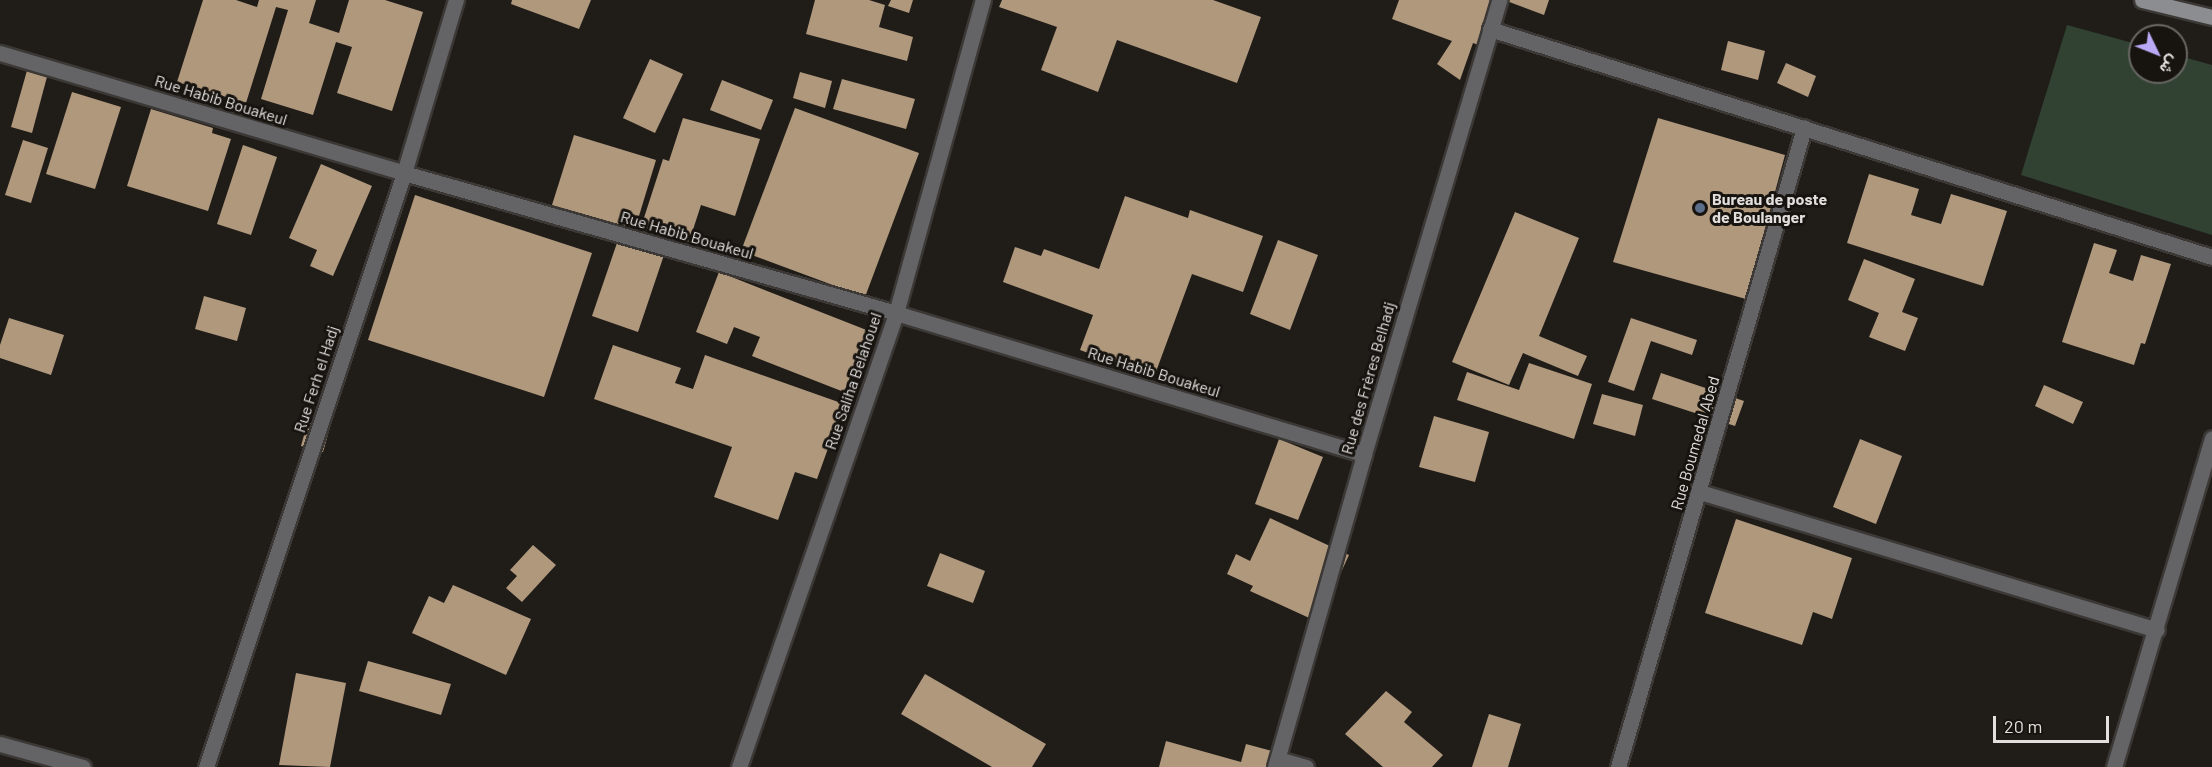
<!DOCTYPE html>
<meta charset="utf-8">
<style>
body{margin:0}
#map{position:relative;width:2212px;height:767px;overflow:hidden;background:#201d19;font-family:Barlow,Vazirmatn,sans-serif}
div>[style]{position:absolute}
.green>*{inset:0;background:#314232}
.building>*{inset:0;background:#b0987d}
.roads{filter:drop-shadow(2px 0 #3b3835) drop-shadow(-2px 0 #3b3835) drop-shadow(0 2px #3b3835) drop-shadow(0 -2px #3b3835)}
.street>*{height:15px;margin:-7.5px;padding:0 7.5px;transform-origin:7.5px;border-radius:7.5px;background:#646467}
.secondary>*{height:15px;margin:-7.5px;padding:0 7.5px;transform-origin:7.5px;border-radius:7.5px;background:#8c8d91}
.dots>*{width:16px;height:16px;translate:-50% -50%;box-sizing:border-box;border:3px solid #171410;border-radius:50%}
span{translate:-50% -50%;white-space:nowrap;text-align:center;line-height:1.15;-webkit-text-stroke:6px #171410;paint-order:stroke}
.street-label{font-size:16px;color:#e2e0de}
.poi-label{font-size:16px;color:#e2e0de;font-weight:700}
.left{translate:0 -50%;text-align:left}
.north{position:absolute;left:2128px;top:24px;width:60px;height:60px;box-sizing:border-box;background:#171410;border:2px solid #686662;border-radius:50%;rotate:133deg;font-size:16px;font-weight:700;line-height:24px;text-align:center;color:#e2e0de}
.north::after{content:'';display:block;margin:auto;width:21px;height:27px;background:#baaaf6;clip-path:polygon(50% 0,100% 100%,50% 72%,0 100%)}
.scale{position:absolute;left:1993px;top:716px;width:116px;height:27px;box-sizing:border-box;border:3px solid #e2e0de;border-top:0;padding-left:8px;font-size:18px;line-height:21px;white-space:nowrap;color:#e2e0de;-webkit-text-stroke:4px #171410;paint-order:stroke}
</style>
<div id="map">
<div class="green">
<i style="clip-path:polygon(2067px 25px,2140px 45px,2140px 72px,2176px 72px,2176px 55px,2212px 65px,2212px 235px,2021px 175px)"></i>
</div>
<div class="building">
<i style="clip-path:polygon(203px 0,236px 0,257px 7px,259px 0,316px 0,309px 23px,339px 33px,349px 0,385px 0,423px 12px,392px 111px,337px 93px,352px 47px,336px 42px,313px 115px,261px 99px,288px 10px,276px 7px,246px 103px,177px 82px)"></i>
<i style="clip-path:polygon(512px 0,591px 0,579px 29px,511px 4px)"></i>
<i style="clip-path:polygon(815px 0,869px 0,885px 5px,879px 27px,913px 37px,907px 61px,806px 34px)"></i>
<i style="clip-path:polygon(891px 0,913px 0,909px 13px,888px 6px)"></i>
<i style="clip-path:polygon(1002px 0,1213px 0,1261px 17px,1237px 83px,1117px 40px,1098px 92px,1041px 70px,1057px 27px,999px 7px)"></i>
<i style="clip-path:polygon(1399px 0,1489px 0,1501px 9px,1486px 48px,1473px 43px,1460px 80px,1437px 64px,1452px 41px,1392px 19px)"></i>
<i style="clip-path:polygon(1504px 0,1549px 0,1544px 15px)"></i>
<i style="clip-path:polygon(1728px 41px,1765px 51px,1758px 80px,1721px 70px)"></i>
<i style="clip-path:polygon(650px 59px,683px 74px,655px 133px,623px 118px)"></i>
<i style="clip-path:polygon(1786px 63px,1816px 76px,1808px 97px,1777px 83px)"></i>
<i style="clip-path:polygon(28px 67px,48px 73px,32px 133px,11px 127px)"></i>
<i style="clip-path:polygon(800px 72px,832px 81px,825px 108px,793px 98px)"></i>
<i style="clip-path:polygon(842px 79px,915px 99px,906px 129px,833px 109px)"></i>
<i style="clip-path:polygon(722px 80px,773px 100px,761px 130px,710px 110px)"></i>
<i style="clip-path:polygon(72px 92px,121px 107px,95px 189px,46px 174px)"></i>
<i style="clip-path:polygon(795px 108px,919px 153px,865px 297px,741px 251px)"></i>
<i style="clip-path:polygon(151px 109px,213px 128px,212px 133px,231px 139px,208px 211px,127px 186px)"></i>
<i style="clip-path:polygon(683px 118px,760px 139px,735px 216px,701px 205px,689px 242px,641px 227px,663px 159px,669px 161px)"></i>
<i style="clip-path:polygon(1658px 118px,1785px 155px,1746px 299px,1613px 262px)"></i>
<i style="clip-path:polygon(574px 135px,656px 160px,635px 229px,552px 205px)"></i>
<i style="clip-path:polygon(23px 140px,48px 148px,31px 203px,5px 195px)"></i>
<i style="clip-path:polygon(243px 145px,277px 157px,251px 235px,217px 224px)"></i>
<i style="clip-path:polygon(321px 164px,372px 186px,333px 276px,310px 266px,317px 250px,289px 238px)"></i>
<i style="clip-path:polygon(1869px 174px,1919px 189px,1911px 215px,1941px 224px,1951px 194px,2007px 211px,1983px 286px,1847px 243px)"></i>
<i style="clip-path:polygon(415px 195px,592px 253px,544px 397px,368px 340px)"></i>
<i style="clip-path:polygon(1125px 196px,1188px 218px,1190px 210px,1263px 236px,1243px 292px,1192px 274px,1154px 377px,1080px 350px,1093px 315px,1003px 282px,1015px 247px,1041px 256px,1044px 249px,1099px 269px)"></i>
<i style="clip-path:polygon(1515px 212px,1579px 238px,1539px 336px,1587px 356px,1578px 376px,1523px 353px,1509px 385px,1452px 362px)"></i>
<i style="clip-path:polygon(618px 240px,664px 255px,638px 332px,592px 316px)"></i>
<i style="clip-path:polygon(1278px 240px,1318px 255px,1290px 330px,1250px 314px)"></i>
<i style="clip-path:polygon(2094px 243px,2117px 250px,2109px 273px,2133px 281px,2141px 255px,2171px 264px,2145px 344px,2141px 343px,2134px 365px,2062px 342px)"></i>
<i style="clip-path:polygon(1864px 259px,1915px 279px,1902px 312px,1918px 318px,1905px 351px,1869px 337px,1879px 313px,1848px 300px)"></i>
<i style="clip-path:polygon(719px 272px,869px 331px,844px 392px,752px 356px,760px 337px,734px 327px,727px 344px,696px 332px)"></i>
<i style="clip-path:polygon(204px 296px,246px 308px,237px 341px,195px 329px)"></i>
<i style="clip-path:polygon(9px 318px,64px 335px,51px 375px,0 358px,0 345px)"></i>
<i style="clip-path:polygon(1631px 318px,1697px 340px,1692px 355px,1651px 341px,1634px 391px,1608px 382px)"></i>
<i style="clip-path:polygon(613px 345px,681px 368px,675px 383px,693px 389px,705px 355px,844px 404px,817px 479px,795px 472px,778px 520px,714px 497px,732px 447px,594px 399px)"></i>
<i style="clip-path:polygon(1529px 363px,1592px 384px,1574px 439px,1457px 400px,1467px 372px,1519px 390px)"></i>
<i style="clip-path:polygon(1661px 373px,1744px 401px,1735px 426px,1652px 399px)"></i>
<i style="clip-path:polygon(2044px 385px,2083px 402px,2073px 424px,2035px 406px)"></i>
<i style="clip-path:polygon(1602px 394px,1643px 405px,1635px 436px,1593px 424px)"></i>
<i style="clip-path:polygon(1434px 416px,1489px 432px,1475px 482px,1419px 467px)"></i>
<i style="clip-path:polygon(308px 421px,330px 427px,323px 452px,301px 446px)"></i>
<i style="clip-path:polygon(1279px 439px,1323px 457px,1298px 520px,1255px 504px)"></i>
<i style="clip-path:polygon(1860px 439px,1902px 456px,1876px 524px,1833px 507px)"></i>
<i style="clip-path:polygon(1270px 518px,1349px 555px,1318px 622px,1250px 591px,1253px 586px,1227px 574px,1236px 554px,1250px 561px)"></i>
<i style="clip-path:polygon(1736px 519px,1852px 558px,1832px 619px,1813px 612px,1802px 645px,1705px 613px)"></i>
<i style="clip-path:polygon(533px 545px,556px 565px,522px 602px,506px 588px,517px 576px,510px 570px)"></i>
<i style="clip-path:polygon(940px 553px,985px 571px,973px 603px,927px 586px)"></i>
<i style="clip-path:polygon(453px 585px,531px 619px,506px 675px,412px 633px,429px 596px,444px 603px)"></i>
<i style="clip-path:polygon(368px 661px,451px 684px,441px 715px,359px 691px)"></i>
<i style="clip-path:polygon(296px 673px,346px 683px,330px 767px,279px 765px)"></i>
<i style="clip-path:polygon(925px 674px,1046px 744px,1032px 767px,992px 767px,901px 714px)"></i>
<i style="clip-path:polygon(1386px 691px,1412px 712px,1404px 722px,1443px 755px,1432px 767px,1383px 767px,1345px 734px)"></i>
<i style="clip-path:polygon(1489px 714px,1521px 724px,1508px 767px,1472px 767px)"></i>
<i style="clip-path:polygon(1166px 741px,1241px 762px,1246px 744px,1283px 754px,1279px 767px,1159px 767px)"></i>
</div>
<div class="roads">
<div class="street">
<i style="left:1490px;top:29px;width:757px;rotate:17.53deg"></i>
<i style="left:0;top:53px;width:421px;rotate:16.5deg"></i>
<i style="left:404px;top:173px;width:512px;rotate:15.88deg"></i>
<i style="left:896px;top:313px;width:489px;rotate:16.8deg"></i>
<i style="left:1700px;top:492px;width:477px;rotate:16.8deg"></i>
<i style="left:0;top:744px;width:86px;rotate:15.5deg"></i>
<i style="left:1278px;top:759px;width:29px;rotate:16deg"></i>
<i style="left:206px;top:767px;width:626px;rotate:-71.57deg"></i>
<i style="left:404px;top:173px;width:181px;rotate:-73.3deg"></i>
<i style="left:739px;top:767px;width:480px;rotate:-70.9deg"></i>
<i style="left:896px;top:313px;width:325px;rotate:-74.5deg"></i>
<i style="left:1275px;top:767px;width:325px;rotate:-74.1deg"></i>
<i style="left:1364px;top:454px;width:474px;rotate:-73.4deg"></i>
<i style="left:1618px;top:767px;width:666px;rotate:-73.77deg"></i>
<i style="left:2114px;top:767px;width:343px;rotate:-73.4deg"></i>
</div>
<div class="secondary">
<i style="left:2142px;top:0;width:72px;rotate:13.7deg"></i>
</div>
</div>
<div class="dots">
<i style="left:1700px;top:208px;background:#5c6f8a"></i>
</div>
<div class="street-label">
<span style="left:221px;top:100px;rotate:17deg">Rue Habib Bouakeul</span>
<span style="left:687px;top:235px;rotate:16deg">Rue Habib Bouakeul</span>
<span style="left:1154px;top:372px;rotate:17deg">Rue Habib Bouakeul</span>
<span style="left:1368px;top:378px;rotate:-74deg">Rue des Frères Belhadj</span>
<span style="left:316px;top:379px;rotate:-72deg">Rue Ferh el Hadj</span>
<span style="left:853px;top:381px;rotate:-71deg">Rue Saliha Belahouel</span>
<span style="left:1695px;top:443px;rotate:-74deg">Rue Boumedal Abed</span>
</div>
<div class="poi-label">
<span class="left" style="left:1712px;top:208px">Bureau de poste<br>de Boulanger</span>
</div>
<div class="north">ش</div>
<div class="scale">20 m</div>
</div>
